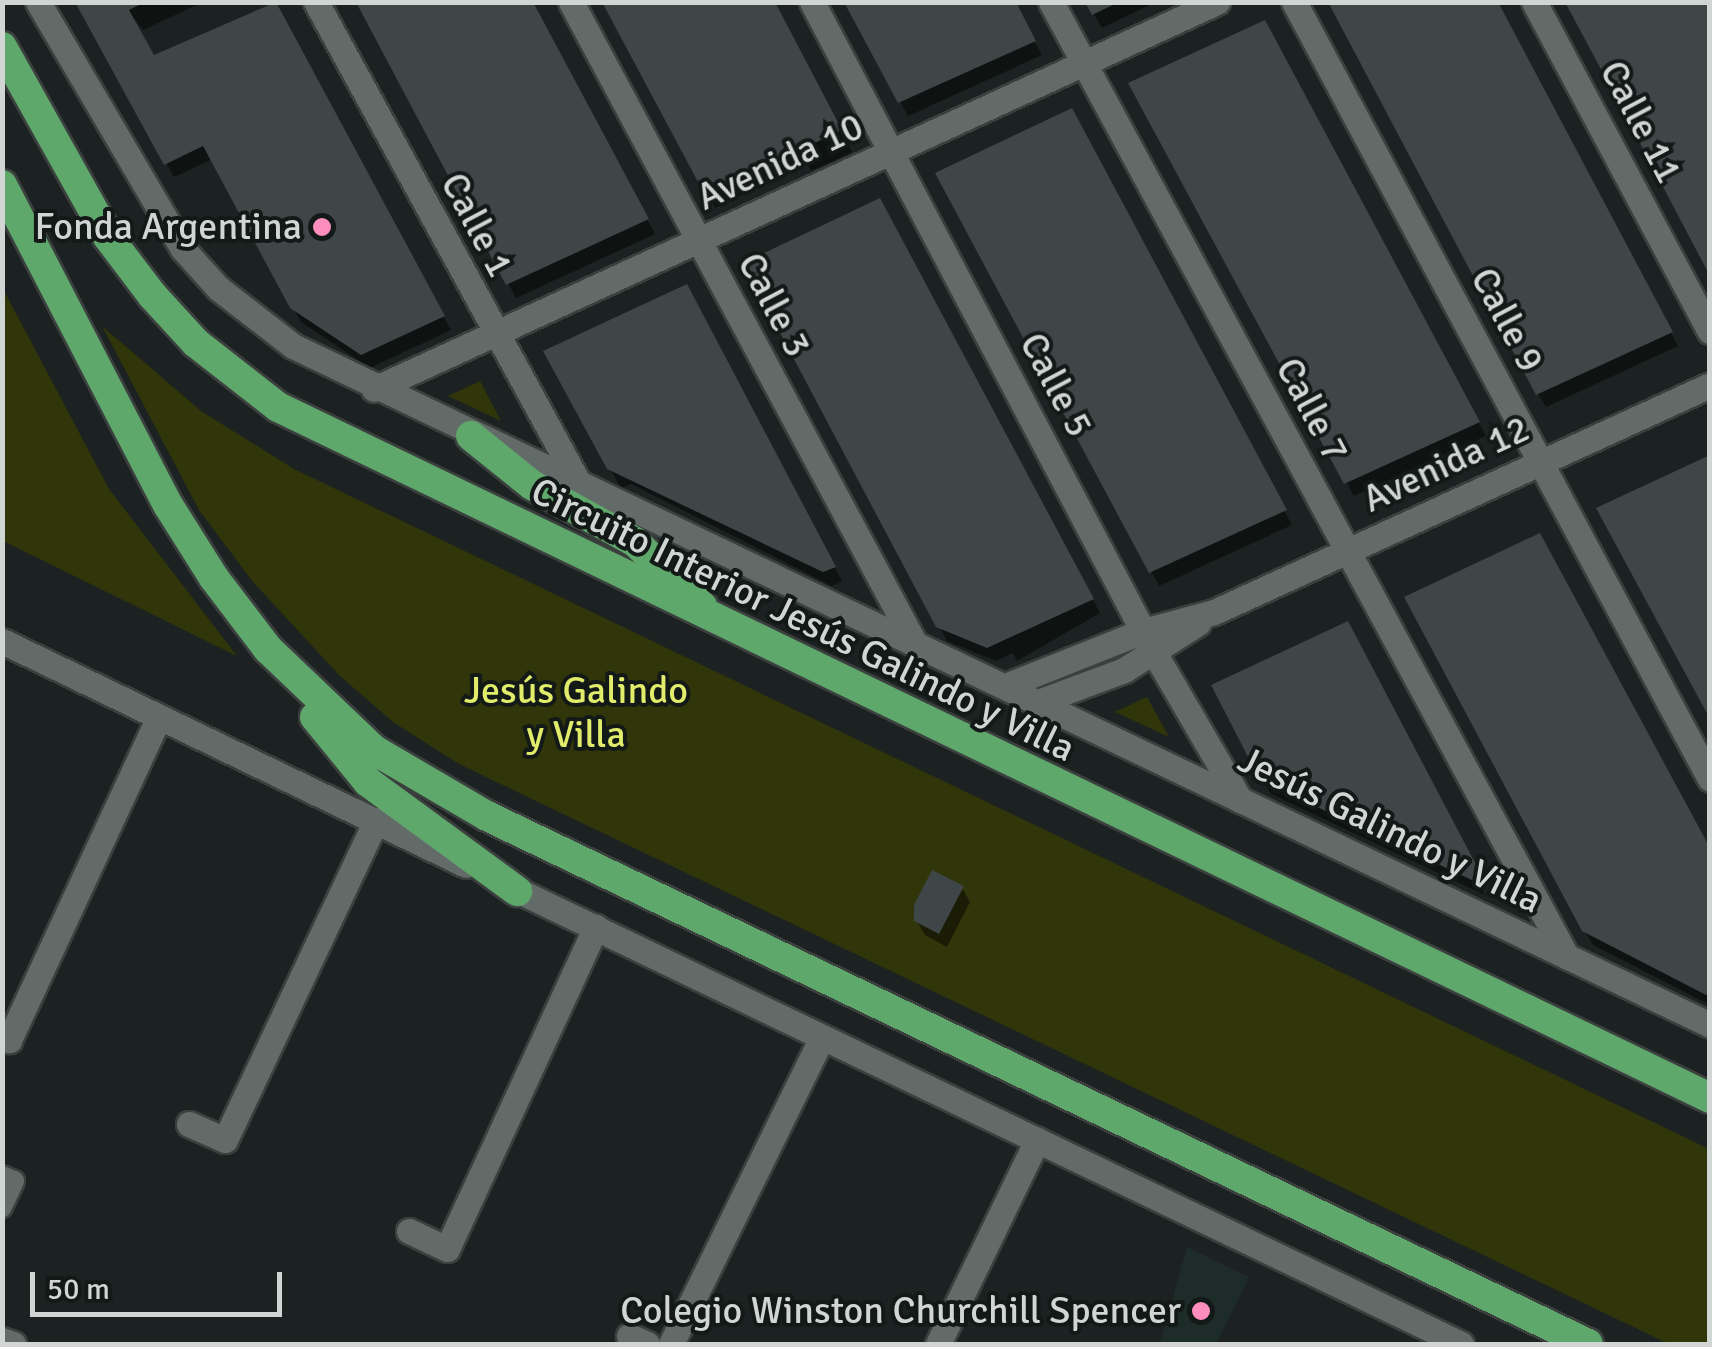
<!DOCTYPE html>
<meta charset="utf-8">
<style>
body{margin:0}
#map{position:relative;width:1712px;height:1347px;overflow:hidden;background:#1c2221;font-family:Signika,sans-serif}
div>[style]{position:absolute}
.built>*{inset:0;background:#1e2c29}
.green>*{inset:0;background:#31350a}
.shadow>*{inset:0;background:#0007}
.building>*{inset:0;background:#3f4648}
.roads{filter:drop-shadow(2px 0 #3b403f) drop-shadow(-2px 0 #3b403f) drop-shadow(0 2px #3b403f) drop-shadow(0 -2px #3b403f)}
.service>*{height:20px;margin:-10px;padding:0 10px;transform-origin:10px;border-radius:10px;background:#636b69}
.minor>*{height:25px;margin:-12.5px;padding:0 12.5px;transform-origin:12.5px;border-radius:12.5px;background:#636b69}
.tertiary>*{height:25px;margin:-12.5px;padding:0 12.5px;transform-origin:12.5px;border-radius:12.5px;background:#636b69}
.secondary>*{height:25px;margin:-12.5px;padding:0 12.5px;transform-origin:12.5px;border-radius:12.5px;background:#636b69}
.motorway>*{height:30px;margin:-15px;padding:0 15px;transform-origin:15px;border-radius:15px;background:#5fa86c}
.dots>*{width:28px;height:28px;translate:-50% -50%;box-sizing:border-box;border:5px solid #131917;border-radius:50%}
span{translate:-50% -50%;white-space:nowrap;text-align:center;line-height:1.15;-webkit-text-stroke:8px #131917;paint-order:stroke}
.street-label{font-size:38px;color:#d1d5d4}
.poi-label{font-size:38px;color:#d1d5d4}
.right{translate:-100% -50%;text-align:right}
.park-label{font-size:38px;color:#e0ec6a}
.frame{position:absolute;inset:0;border:5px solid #d1d5d4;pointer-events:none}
.scale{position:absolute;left:30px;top:1272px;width:252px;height:45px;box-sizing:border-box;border:5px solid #d1d5d4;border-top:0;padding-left:12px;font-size:30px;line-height:35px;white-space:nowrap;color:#d1d5d4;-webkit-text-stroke:8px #131917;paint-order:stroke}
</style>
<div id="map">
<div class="built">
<i style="clip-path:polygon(1187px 1247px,1249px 1277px,1216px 1344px,1160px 1344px)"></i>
</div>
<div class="green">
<i style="clip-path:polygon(2px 287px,109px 489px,237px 656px,3px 541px)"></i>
<i style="clip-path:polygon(102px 326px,201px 411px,294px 469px,1709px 1149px,1709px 1344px,1669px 1344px,459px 764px,393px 722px,340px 676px,253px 582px,199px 510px)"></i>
<i style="clip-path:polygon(480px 381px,501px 421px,448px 396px)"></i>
<i style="clip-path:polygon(1147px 697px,1169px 737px,1115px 712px)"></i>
</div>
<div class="shadow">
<i style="clip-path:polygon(78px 2px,203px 2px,143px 30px,124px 5px,154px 58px,274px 4px,451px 330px,370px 368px,301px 322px,213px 159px,174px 177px)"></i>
<i style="clip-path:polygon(359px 2px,531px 2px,655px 234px,516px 298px)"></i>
<i style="clip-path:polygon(605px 2px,773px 2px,852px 152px,811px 171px,807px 164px,715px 208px)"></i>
<i style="clip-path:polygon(847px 2px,1013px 2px,1042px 55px,908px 116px)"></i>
<i style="clip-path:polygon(1087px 2px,1156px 2px,1102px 28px)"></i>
<i style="clip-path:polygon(1496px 2px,1678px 346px,1546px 407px,1538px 394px)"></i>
<i style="clip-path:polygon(1272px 37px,1486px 436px,1354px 496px,1131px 84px)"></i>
<i style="clip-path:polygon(1079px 125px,1292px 525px,1159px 586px,938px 174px)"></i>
<i style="clip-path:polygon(887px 215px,1100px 613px,1017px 661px,1013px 653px,996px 661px,947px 641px,939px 626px)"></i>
<i style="clip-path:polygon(702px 315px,842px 581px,832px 586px,631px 484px,621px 488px,605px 460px)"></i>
<i style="clip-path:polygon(1426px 773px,1485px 895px,1271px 794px,1262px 779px)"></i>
<i style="clip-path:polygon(1710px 853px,1710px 1005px,1593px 945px,1584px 930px)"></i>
<i style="clip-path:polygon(962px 888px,970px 902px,947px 947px,925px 935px,916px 920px)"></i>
</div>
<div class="building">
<i style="clip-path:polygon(75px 2px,145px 2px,129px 10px,154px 55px,276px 2px,445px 316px,361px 355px,290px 308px,203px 146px,164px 165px)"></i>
<i style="clip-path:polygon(356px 2px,533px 2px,649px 219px,506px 285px)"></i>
<i style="clip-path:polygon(602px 2px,775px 2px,842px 130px,705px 195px)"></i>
<i style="clip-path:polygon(844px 2px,1016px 2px,1036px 41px,898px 103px)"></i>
<i style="clip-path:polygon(1085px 2px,1119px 2px,1092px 15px)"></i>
<i style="clip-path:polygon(1328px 2px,1498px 2px,1673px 332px,1536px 395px)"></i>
<i style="clip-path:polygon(1565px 2px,1710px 2px,1710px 276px,1603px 73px)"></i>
<i style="clip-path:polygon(1265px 20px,1480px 422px,1344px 484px,1128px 83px)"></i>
<i style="clip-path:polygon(1072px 108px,1287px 510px,1149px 573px,935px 173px)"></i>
<i style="clip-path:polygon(880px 198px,1094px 599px,987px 648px,936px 627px,743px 263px)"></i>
<i style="clip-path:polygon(687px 284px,776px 453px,836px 567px,823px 572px,607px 469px,543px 351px)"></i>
<i style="clip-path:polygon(1710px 455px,1710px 719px,1596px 508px)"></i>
<i style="clip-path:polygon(1540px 533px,1710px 848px,1710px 997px,1582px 931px,1404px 597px)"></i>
<i style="clip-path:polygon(1348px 621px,1483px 878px,1476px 882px,1260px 780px,1211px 685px)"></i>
<i style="clip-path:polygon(932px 870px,964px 886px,939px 934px,914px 921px,914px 905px)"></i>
</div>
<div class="roads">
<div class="service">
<i style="left:2px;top:1176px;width:13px;rotate:23deg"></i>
<i style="left:14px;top:1181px;width:29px;rotate:115deg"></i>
</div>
<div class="minor">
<i style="left:316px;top:2px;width:545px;rotate:61.36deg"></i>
<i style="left:571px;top:2px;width:726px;rotate:61.81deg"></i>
<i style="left:812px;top:2px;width:737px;rotate:62.25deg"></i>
<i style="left:1155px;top:654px;width:169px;rotate:59.8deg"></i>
<i style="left:1051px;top:2px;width:1085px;rotate:61.62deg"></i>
<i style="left:1294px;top:2px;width:881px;rotate:61.84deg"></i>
<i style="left:1534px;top:2px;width:373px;rotate:61.9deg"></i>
<i style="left:374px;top:389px;width:928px;rotate:-24.66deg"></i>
<i style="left:2px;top:1037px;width:8px;rotate:23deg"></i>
<i style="left:9px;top:1040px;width:356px;rotate:-65.1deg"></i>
<i style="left:189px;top:1124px;width:39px;rotate:24deg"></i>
<i style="left:225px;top:1140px;width:354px;rotate:-64.7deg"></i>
<i style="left:409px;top:1231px;width:42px;rotate:25.3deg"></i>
<i style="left:447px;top:1249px;width:355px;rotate:-65.2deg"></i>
<i style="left:629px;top:1336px;width:20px;rotate:24deg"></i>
<i style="left:2px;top:1340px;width:12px;rotate:20deg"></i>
<i style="left:671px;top:1344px;width:342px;rotate:-63.8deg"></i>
<i style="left:938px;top:1344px;width:227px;rotate:-64.1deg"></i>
</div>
<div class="tertiary">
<i style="left:1005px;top:686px;width:149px;rotate:-21.7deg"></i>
<i style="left:1143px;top:631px;width:73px;rotate:-15deg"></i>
<i style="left:1214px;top:612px;width:545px;rotate:-24.59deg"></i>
<i style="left:1038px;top:702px;width:92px;rotate:-20.4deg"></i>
<i style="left:1124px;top:670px;width:88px;rotate:-32.4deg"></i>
</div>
<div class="secondary">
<i style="left:38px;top:2px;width:286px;rotate:59.6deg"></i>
<i style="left:183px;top:249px;width:52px;rotate:48.1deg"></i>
<i style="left:218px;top:288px;width:95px;rotate:37.7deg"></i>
<i style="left:293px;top:346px;width:1571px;rotate:25.6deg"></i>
<i style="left:2px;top:641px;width:515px;rotate:25.77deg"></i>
<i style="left:502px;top:883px;width:1064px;rotate:25.67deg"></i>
</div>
<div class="motorway">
<i style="left:2px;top:47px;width:218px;rotate:60.8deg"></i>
<i style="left:108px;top:237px;width:73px;rotate:52.8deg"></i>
<i style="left:152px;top:295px;width:65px;rotate:47.5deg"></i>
<i style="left:196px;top:343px;width:104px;rotate:38deg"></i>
<i style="left:278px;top:407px;width:1590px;rotate:25.76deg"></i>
<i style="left:2px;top:185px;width:360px;rotate:62.6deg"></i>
<i style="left:168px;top:505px;width:86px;rotate:57.8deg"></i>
<i style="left:214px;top:578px;width:89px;rotate:52.7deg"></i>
<i style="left:268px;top:649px;width:146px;rotate:43.6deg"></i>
<i style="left:374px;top:750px;width:131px;rotate:30.3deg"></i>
<i style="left:487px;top:816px;width:1221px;rotate:25.62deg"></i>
<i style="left:471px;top:436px;width:78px;rotate:38.8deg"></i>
<i style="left:532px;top:485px;width:118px;rotate:29deg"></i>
<i style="left:635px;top:542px;width:93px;rotate:43.7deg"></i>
<i style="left:315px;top:717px;width:84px;rotate:50.8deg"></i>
<i style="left:368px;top:782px;width:185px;rotate:36.2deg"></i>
</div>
</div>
<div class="dots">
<i style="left:322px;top:227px;background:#fe8ebd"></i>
<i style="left:1201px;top:1311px;background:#fe8ebd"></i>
</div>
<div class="street-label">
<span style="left:1641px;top:122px;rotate:62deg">Calle 11</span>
<span style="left:780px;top:162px;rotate:-25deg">Avenida 10</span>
<span style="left:477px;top:225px;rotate:62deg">Calle 1</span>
<span style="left:774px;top:305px;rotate:62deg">Calle 3</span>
<span style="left:1507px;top:320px;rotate:62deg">Calle 9</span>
<span style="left:1056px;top:385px;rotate:62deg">Calle 5</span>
<span style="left:1312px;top:410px;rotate:62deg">Calle 7</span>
<span style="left:1446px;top:464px;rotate:-25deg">Avenida 12</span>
<span style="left:803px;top:620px;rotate:26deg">Circuito Interior Jesús Galindo y Villa</span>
<span style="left:1390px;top:830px;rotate:26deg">Jesús Galindo y Villa</span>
</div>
<div class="poi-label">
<span class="right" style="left:302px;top:227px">Fonda Argentina</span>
<span class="right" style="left:1181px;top:1311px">Colegio Winston Churchill Spencer</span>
</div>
<div class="park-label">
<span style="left:576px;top:713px">Jesús Galindo<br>y Villa</span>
</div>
<div class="frame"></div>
<div class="scale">50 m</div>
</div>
